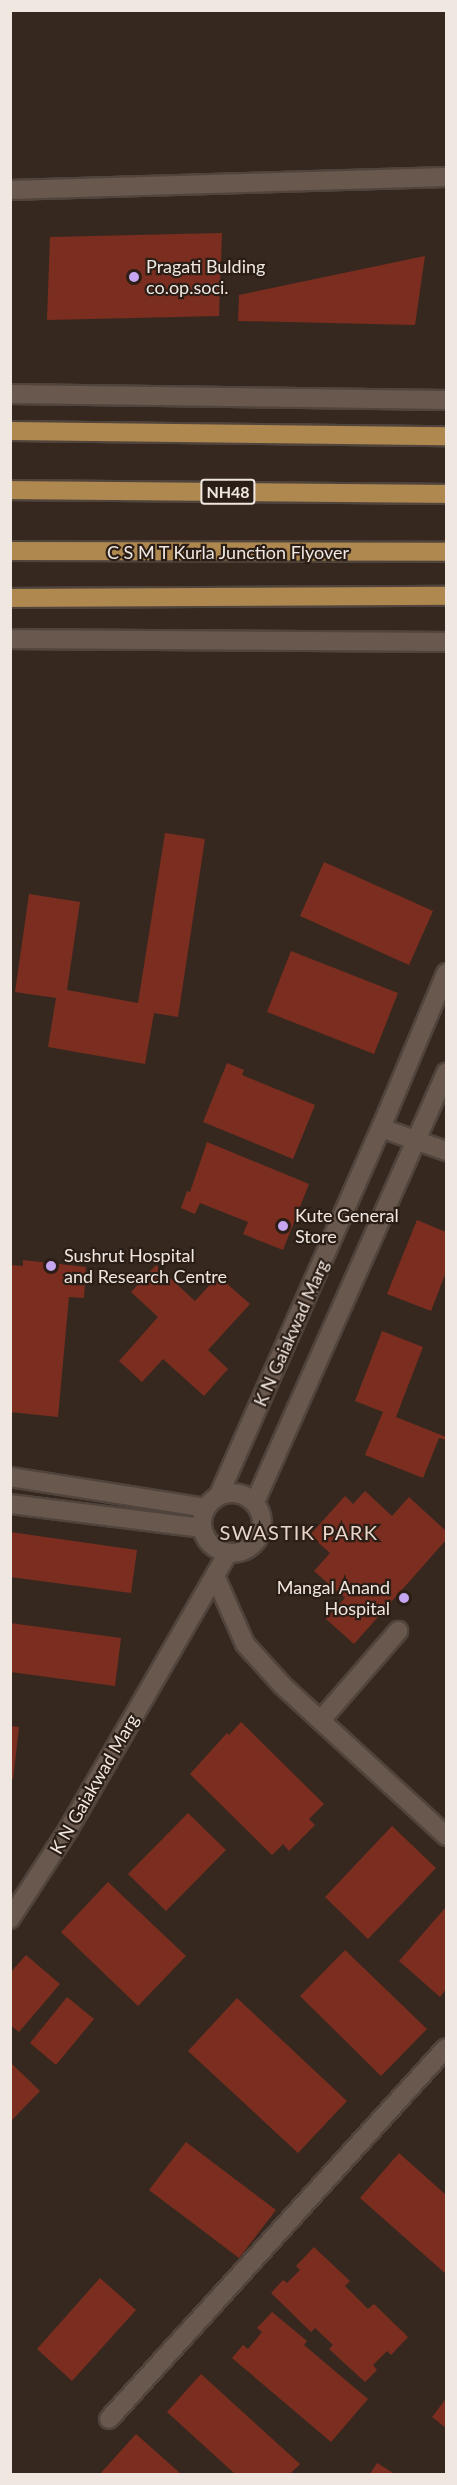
<!DOCTYPE html>
<style>
body{margin:0}
#map{position:relative;width:457px;height:2485px;overflow:hidden;background:#36281f;font-family:Lato,sans-serif}
div>[style]{position:absolute}
.building>*{inset:0;background:#7b2e1f}
.roads{filter:drop-shadow(2px 0 #50443c) drop-shadow(-2px 0 #50443c) drop-shadow(0 2px #50443c) drop-shadow(0 -2px #50443c)}
.minor>*{height:18px;margin:-9px;padding:0 9px;transform-origin:9px;border-radius:9px;background:#68584e}
.tertiary>*{height:18px;margin:-9px;padding:0 9px;transform-origin:9px;border-radius:9px;background:#68584e}
.tertiary>.ring{margin:-9px;padding:0;box-sizing:content-box;background:none;border:18px solid #68584e;border-radius:50%}
.trunk>*{height:18px;margin:-9px;padding:0 9px;transform-origin:9px;border-radius:9px;background:#af8850}
.dots>*{width:16px;height:16px;translate:-50% -50%;box-sizing:border-box;border:3px solid #2b1e16;border-radius:50%}
span{translate:-50% -50%;white-space:nowrap;text-align:center;line-height:1.15;-webkit-text-stroke:4.5px #2b1e16;paint-order:stroke}
.shield-label span{padding:2px 4px;background:#2b1e16;border:2px solid;border-radius:4px;-webkit-text-stroke-width:0}
.shield-label{font-size:16px;color:#f0e7e1;font-weight:700}
.poi-label{font-size:18px;color:#f0e7e1}
.left{translate:0 -50%;text-align:left}
.right{translate:-100% -50%;text-align:right}
.street-label{font-size:18px;color:#f0e7e1}
.neighbourhood-label{font-size:20px;color:#e8d5ca;letter-spacing:1.5px}
.frame{position:absolute;inset:0;border:12px solid #f0e7e1;pointer-events:none}
</style>
<div id="map">
<div class="building">
<i style="clip-path:polygon(222px 233px,219px 316px,47px 320px,50px 237px)"></i>
<i style="clip-path:polygon(425px 256px,415px 325px,238px 321px,239px 295px)"></i>
<i style="clip-path:polygon(165px 833px,205px 839px,178px 1017px,154px 1013px,145px 1064px,48px 1047px,56px 998px,15px 992px,29px 894px,80px 902px,67px 990px,138px 1003px)"></i>
<i style="clip-path:polygon(324px 862px,433px 911px,409px 965px,300px 916px)"></i>
<i style="clip-path:polygon(291px 951px,398px 993px,374px 1054px,267px 1012px)"></i>
<i style="clip-path:polygon(227px 1063px,244px 1070px,242px 1075px,315px 1105px,293px 1159px,203px 1122px)"></i>
<i style="clip-path:polygon(207px 1142px,309px 1184px,283px 1250px,243px 1234px,248px 1222px,200px 1203px,195px 1214px,181px 1208px,187px 1191px,190px 1192px)"></i>
<i style="clip-path:polygon(417px 1220px,446px 1232px,446px 1272px,431px 1311px,387px 1294px)"></i>
<i style="clip-path:polygon(23px 1260px,86px 1267px,84px 1298px,69px 1297px,58px 1417px,10px 1412px,10px 1265px,23px 1266px)"></i>
<i style="clip-path:polygon(156px 1265px,195px 1301px,218px 1276px,250px 1304px,208px 1350px,228px 1369px,204px 1396px,163px 1359px,142px 1382px,119px 1361px,158px 1317px,131px 1292px)"></i>
<i style="clip-path:polygon(382px 1331px,423px 1347px,396px 1417px,446px 1437px,446px 1440px,439px 1438px,423px 1478px,365px 1455px,383px 1412px,355px 1401px)"></i>
<i style="clip-path:polygon(365px 1491px,392px 1516px,409px 1497px,446px 1531px,446px 1540px,354px 1644px,326px 1619px,345px 1598px,314px 1571px,330px 1553px,310px 1535px,345px 1496px,353px 1504px)"></i>
<i style="clip-path:polygon(10px 1532px,137px 1550px,131px 1593px,10px 1577px)"></i>
<i style="clip-path:polygon(10px 1623px,121px 1638px,115px 1686px,10px 1672px)"></i>
<i style="clip-path:polygon(241px 1722px,324px 1804px,309px 1819px,315px 1825px,289px 1851px,283px 1844px,272px 1855px,190px 1774px,227px 1733px,229px 1735px)"></i>
<i style="clip-path:polygon(10px 1726px,19px 1727px,13px 1779px,10px 1779px)"></i>
<i style="clip-path:polygon(188px 1813px,226px 1850px,166px 1911px,128px 1874px)"></i>
<i style="clip-path:polygon(392px 1826px,436px 1868px,368px 1939px,325px 1897px)"></i>
<i style="clip-path:polygon(108px 1882px,186px 1956px,138px 2006px,61px 1932px)"></i>
<i style="clip-path:polygon(446px 1907px,446px 1989px,440px 1997px,399px 1961px)"></i>
<i style="clip-path:polygon(345px 1950px,427px 2029px,381px 2076px,300px 1996px)"></i>
<i style="clip-path:polygon(26px 1955px,60px 1984px,19px 2032px,10px 2025px,10px 1973px)"></i>
<i style="clip-path:polygon(67px 1997px,94px 2019px,56px 2065px,30px 2043px)"></i>
<i style="clip-path:polygon(237px 1998px,347px 2101px,298px 2153px,188px 2051px)"></i>
<i style="clip-path:polygon(10px 2062px,40px 2091px,10px 2122px)"></i>
<i style="clip-path:polygon(186px 2142px,276px 2210px,239px 2258px,149px 2190px)"></i>
<i style="clip-path:polygon(399px 2153px,446px 2195px,446px 2274px,360px 2198px)"></i>
<i style="clip-path:polygon(314px 2247px,350px 2281px,345px 2286px,368px 2309px,374px 2304px,408px 2337px,391px 2355px,387px 2351px,373px 2365px,377px 2370px,365px 2382px,329px 2349px,333px 2345px,315px 2328px,311px 2332px,271px 2293px,283px 2280px,287px 2283px,300px 2270px,296px 2266px)"></i>
<i style="clip-path:polygon(100px 2278px,136px 2310px,72px 2381px,37px 2349px)"></i>
<i style="clip-path:polygon(272px 2312px,307px 2341px,304px 2345px,368px 2399px,331px 2442px,232px 2358px,243px 2345px,248px 2349px,262px 2332px,257px 2328px)"></i>
<i style="clip-path:polygon(201px 2374px,300px 2464px,290px 2474px,235px 2474px,167px 2412px)"></i>
<i style="clip-path:polygon(445px 2400px,446px 2401px,446px 2428px,432px 2417px)"></i>
<i style="clip-path:polygon(136px 2434px,181px 2474px,100px 2474px)"></i>
<i style="clip-path:polygon(377px 2463px,395px 2474px,370px 2474px)"></i>
</div>
<div class="roads">
<div class="minor">
<i style="left:10px;top:190px;width:436px;rotate:-1.7deg"></i>
<i style="left:381px;top:1128px;width:69px;rotate:19.5deg"></i>
<i style="left:215px;top:1576px;width:74px;rotate:66.2deg"></i>
<i style="left:245px;top:1644px;width:55px;rotate:47.9deg"></i>
<i style="left:282px;top:1685px;width:223px;rotate:42.6deg"></i>
<i style="left:321px;top:1720px;width:118px;rotate:-49.1deg"></i>
<i style="left:109px;top:2419px;width:501px;rotate:-47.75deg"></i>
</div>
<div class="tertiary">
<i style="left:10px;top:394px;width:436px;rotate:0.8deg"></i>
<i style="left:10px;top:639px;width:436px;rotate:0.4deg"></i>
<i style="left:10px;top:1477px;width:198px;rotate:9deg"></i>
<i class="ring" style="left:202px;top:1493px;width:42px;height:42px"></i>
<i style="left:219px;top:1495px;width:401px;rotate:-66.2deg"></i>
<i style="left:381px;top:1128px;width:168px;rotate:-67.2deg"></i>
<i style="left:255px;top:1502px;width:470px;rotate:-66deg"></i>
<i style="left:10px;top:1504px;width:193px;rotate:7.1deg"></i>
<i style="left:10px;top:1919px;width:106px;rotate:-56.9deg"></i>
<i style="left:68px;top:1830px;width:320px;rotate:-60deg"></i>
</div>
<div class="trunk">
<i style="left:10px;top:431px;width:436px;rotate:0.7deg"></i>
<i style="left:10px;top:490px;width:436px;rotate:0.5deg"></i>
<i style="left:10px;top:551px;width:436px;rotate:0.1deg"></i>
<i style="left:10px;top:598px;width:436px;rotate:-0.3deg"></i>
</div>
</div>
<div class="dots">
<i style="left:134px;top:277px;background:#c6a6f0"></i>
<i style="left:283px;top:1226px;background:#c6a6f0"></i>
<i style="left:51px;top:1266px;background:#c6a6f0"></i>
<i style="left:404px;top:1598px;background:#c6a6f0"></i>
</div>
<div class="shield-label">
<span style="left:228px;top:492px">NH48</span>
</div>
<div class="poi-label">
<span class="left" style="left:146px;top:277px">Pragati Bulding<br>co.op.soci.</span>
<span class="left" style="left:295px;top:1226px">Kute General<br>Store</span>
<span class="left" style="left:64px;top:1266px">Sushrut Hospital<br>and Research Centre</span>
<span class="right" style="left:390px;top:1598px">Mangal Anand<br>Hospital</span>
</div>
<div class="street-label">
<span style="left:228px;top:552px">C S M T Kurla Junction Flyover</span>
<span style="left:291px;top:1333px;rotate:-66deg">K N Gaiakwad Marg</span>
<span style="left:94px;top:1784px;rotate:-60deg">K N Gaiakwad Marg</span>
</div>
<div class="neighbourhood-label">
<span style="left:299px;top:1532px">SWASTIK PARK</span>
</div>
<div class="frame"></div>
</div>
